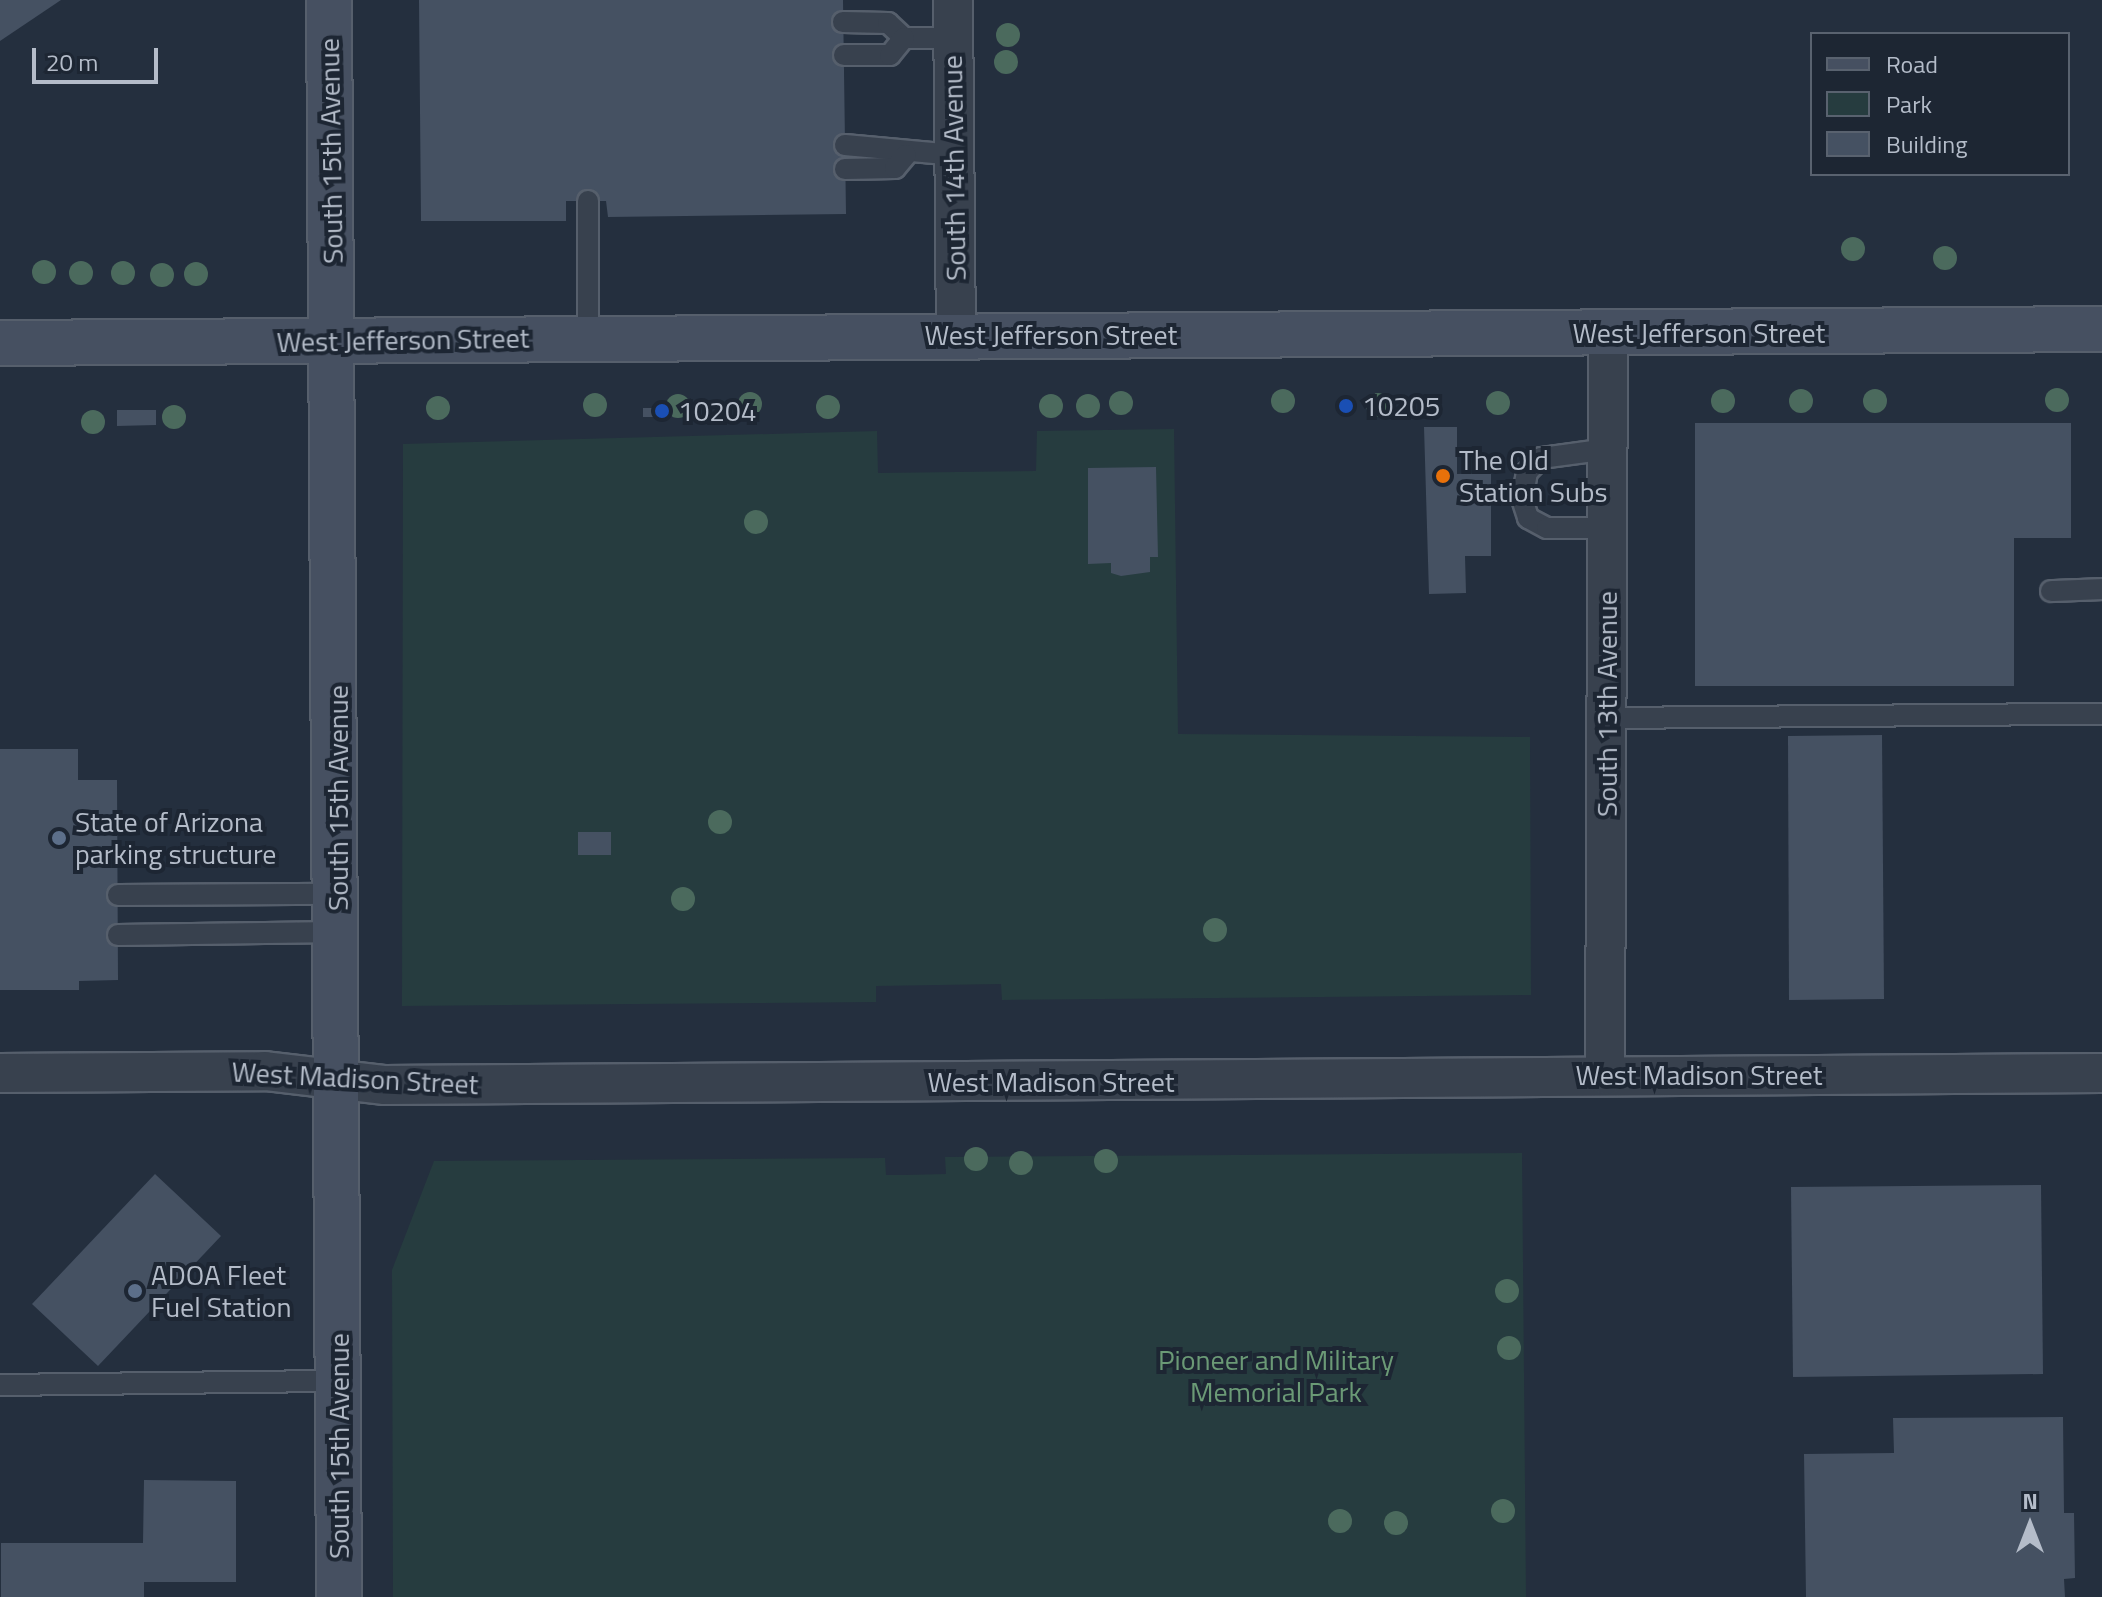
<!DOCTYPE html>
<style>
body{margin:0}
#map{position:relative;width:2102px;height:1597px;overflow:hidden;background:#242f3e;font-family:"Titillium Web",sans-serif}
div>[style]{position:absolute}
.green>*{inset:0;background:#263c3f}
.building>*{inset:0;background:#455162}
.roads{filter:drop-shadow(2px 0 #565f6c) drop-shadow(-2px 0 #565f6c) drop-shadow(0 2px #565f6c) drop-shadow(0 -2px #565f6c)}
.lane>*{height:20px;margin:-10px;padding:0 10px;transform-origin:10px;border-radius:10px;background:#38414e}
.street>*{height:38px;margin:-19px;padding:0 19px;transform-origin:19px;border-radius:19px;background:#38414e}
.secondary>*{height:44px;margin:-22px;padding:0 22px;transform-origin:22px;border-radius:22px;background:#465061}
.trees>*{width:24px;height:24px;margin:-12px;border-radius:50%;background:#4b6a5d}
.dots>*{width:22px;height:22px;translate:-50% -50%;box-sizing:border-box;border:4px solid #1d2633;border-radius:50%}
span{translate:-50% -50%;white-space:nowrap;text-align:center;line-height:1.15;-webkit-text-stroke:8px #1d2633;paint-order:stroke}
.street-label{font-size:28px;color:#b4bcc9}
.poi-label{font-size:28px;color:#b4bcc9}
.left{translate:0 -50%;text-align:left}
.park-label{font-size:28px;color:#6b9a76}
.legend{position:absolute;left:1810px;top:32px;width:260px;height:144px;box-sizing:border-box;background:#1d2633;border:2px solid #59626f;margin:0;padding:10px 14px;list-style:none;font-size:24px;color:#b4bcc9}
.legend li{display:flex;align-items:center;gap:16px;height:40px}
.legend b{width:40px;border:2px solid #59626f}
.north{position:absolute;left:1990px;top:1485px;width:80px;height:80px;-webkit-text-stroke:6px #1d2633;paint-order:stroke;rotate:0deg;font-size:22px;font-weight:700;line-height:32px;text-align:center;color:#b4bcc9}
.north::after{content:'';display:block;margin:auto;width:28px;height:36px;background:#b4bcc9;clip-path:polygon(50% 0,100% 100%,50% 72%,0 100%)}
.scale{position:absolute;left:32px;top:48px;width:126px;height:36px;box-sizing:border-box;border:4px solid #b4bcc9;border-top:0;padding-left:10px;font-size:24px;line-height:28px;white-space:nowrap;color:#b4bcc9;-webkit-text-stroke:6px #1d2633;paint-order:stroke}
</style>
<div id="map">
<div class="green">
<i style="clip-path:polygon(1174px 429px,1178px 734px,1530px 737px,1531px 995px,1002px 1000px,1001px 984px,876px 986px,876px 1002px,402px 1006px,403px 444px,877px 431px,878px 473px,1036px 471px,1037px 431px)"></i>
<i style="clip-path:polygon(1522px 1153px,1526px 1597px,393px 1597px,392px 1270px,434px 1161px,885px 1158px,886px 1175px,905px 1175px,946px 1174px,945px 1157px)"></i>
</div>
<div class="building">
<i style="clip-path:polygon(0 0,61px 0,0 41px)"></i>
<i style="clip-path:polygon(419px 0,843px 0,846px 214px,608px 217px,606px 201px,566px 201px,566px 221px,421px 221px)"></i>
<i style="clip-path:polygon(643px 408px,667px 408px,667px 417px,643px 417px)"></i>
<i style="clip-path:polygon(117px 410px,156px 410px,156px 425px,117px 426px)"></i>
<i style="clip-path:polygon(1695px 423px,2071px 423px,2071px 538px,2014px 538px,2014px 686px,1695px 686px)"></i>
<i style="clip-path:polygon(1424px 427px,1457px 427px,1457px 474px,1491px 473px,1491px 556px,1465px 556px,1466px 593px,1429px 594px)"></i>
<i style="clip-path:polygon(1156px 467px,1158px 557px,1150px 557px,1150px 572px,1121px 576px,1111px 573px,1111px 563px,1088px 564px,1088px 468px)"></i>
<i style="clip-path:polygon(1882px 735px,1884px 999px,1789px 1000px,1788px 736px)"></i>
<i style="clip-path:polygon(0 749px,78px 749px,78px 780px,117px 780px,118px 980px,79px 981px,79px 990px,0 990px)"></i>
<i style="clip-path:polygon(578px 832px,611px 832px,611px 855px,578px 855px)"></i>
<i style="clip-path:polygon(155px 1174px,221px 1236px,98px 1366px,32px 1304px)"></i>
<i style="clip-path:polygon(2041px 1185px,2043px 1374px,1793px 1377px,1791px 1187px)"></i>
<i style="clip-path:polygon(2063px 1417px,2064px 1513px,2074px 1513px,2075px 1578px,2064px 1579px,2065px 1597px,1806px 1597px,1804px 1454px,1894px 1453px,1893px 1418px)"></i>
<i style="clip-path:polygon(144px 1480px,236px 1481px,236px 1582px,144px 1582px,144px 1597px,1px 1597px,1px 1543px,143px 1543px)"></i>
</div>
<div class="roads">
<div class="lane">
<i style="left:843px;top:22px;width:45px;rotate:1.3deg"></i>
<i style="left:888px;top:23px;width:22px;rotate:43deg"></i>
<i style="left:904px;top:38px;width:49px"></i>
<i style="left:844px;top:55px;width:46px"></i>
<i style="left:890px;top:55px;width:22px;rotate:-51deg"></i>
<i style="left:845px;top:145px;width:109px;rotate:5.2deg"></i>
<i style="left:845px;top:169px;width:50px;rotate:-1.1deg"></i>
<i style="left:895px;top:168px;width:17px;rotate:-50deg"></i>
<i style="left:588px;top:201px;width:137px;rotate:90deg"></i>
<i style="left:1608px;top:449px;width:68px;rotate:172.3deg"></i>
<i style="left:1541px;top:458px;width:20px;rotate:135deg"></i>
<i style="left:1527px;top:472px;width:27px;rotate:100deg"></i>
<i style="left:1522px;top:499px;width:20px;rotate:72deg"></i>
<i style="left:1528px;top:518px;width:21px;rotate:28deg"></i>
<i style="left:1547px;top:528px;width:61px"></i>
<i style="left:2051px;top:591px;width:51px;rotate:-2.2deg"></i>
<i style="left:1608px;top:718px;width:494px;rotate:-0.5deg"></i>
<i style="left:118px;top:895px;width:221px;rotate:-0.3deg"></i>
<i style="left:118px;top:935px;width:220px;rotate:-0.8deg"></i>
<i style="left:0;top:1385px;width:339px;rotate:-0.7deg"></i>
</div>
<div class="street">
<i style="left:953px;top:0;width:336px;rotate:89.5deg"></i>
<i style="left:0;top:1073px;width:265px;rotate:-0.4deg"></i>
<i style="left:265px;top:1071px;width:121px;rotate:6.7deg"></i>
<i style="left:385px;top:1085px;width:1717px;rotate:-0.4deg"></i>
<i style="left:1605px;top:1075px;width:742px;rotate:-89.77deg"></i>
</div>
<div class="secondary">
<i style="left:329px;top:0;width:1597px;rotate:89.64deg"></i>
<i style="left:0;top:343px;width:2102px;rotate:-0.38deg"></i>
</div>
</div>
<div class="trees">
<i style="left:1008px;top:35px"></i>
<i style="left:1006px;top:62px"></i>
<i style="left:1853px;top:249px"></i>
<i style="left:1945px;top:258px"></i>
<i style="left:44px;top:272px"></i>
<i style="left:81px;top:273px"></i>
<i style="left:123px;top:273px"></i>
<i style="left:196px;top:274px"></i>
<i style="left:162px;top:275px"></i>
<i style="left:2057px;top:400px"></i>
<i style="left:1283px;top:401px"></i>
<i style="left:1723px;top:401px"></i>
<i style="left:1801px;top:401px"></i>
<i style="left:1875px;top:401px"></i>
<i style="left:1121px;top:403px"></i>
<i style="left:1498px;top:403px"></i>
<i style="left:750px;top:404px"></i>
<i style="left:595px;top:405px"></i>
<i style="left:1378px;top:405px"></i>
<i style="left:678px;top:406px"></i>
<i style="left:1051px;top:406px"></i>
<i style="left:1088px;top:406px"></i>
<i style="left:828px;top:407px"></i>
<i style="left:438px;top:408px"></i>
<i style="left:174px;top:417px"></i>
<i style="left:93px;top:422px"></i>
<i style="left:756px;top:522px"></i>
<i style="left:720px;top:822px"></i>
<i style="left:683px;top:899px"></i>
<i style="left:1215px;top:930px"></i>
<i style="left:976px;top:1159px"></i>
<i style="left:1106px;top:1161px"></i>
<i style="left:1021px;top:1163px"></i>
<i style="left:1507px;top:1291px"></i>
<i style="left:1509px;top:1348px"></i>
<i style="left:1503px;top:1511px"></i>
<i style="left:1340px;top:1521px"></i>
<i style="left:1396px;top:1523px"></i>
</div>
<div class="dots">
<i style="left:1346px;top:406px;background:#1a4fb4"></i>
<i style="left:662px;top:411px;background:#1a4fb4"></i>
<i style="left:1443px;top:476px;background:#e8710a"></i>
<i style="left:59px;top:838px;background:#5c6f8a"></i>
<i style="left:135px;top:1291px;background:#5c6f8a"></i>
</div>
<div class="street-label">
<span style="left:331px;top:151px;rotate:-91deg">South 15th Avenue</span>
<span style="left:954px;top:168px;rotate:-91deg">South 14th Avenue</span>
<span style="left:1699px;top:333px">West Jefferson Street</span>
<span style="left:1051px;top:335px">West Jefferson Street</span>
<span style="left:403px;top:340px;rotate:-1deg">West Jefferson Street</span>
<span style="left:1607px;top:704px;rotate:-90deg">South 13th Avenue</span>
<span style="left:338px;top:798px;rotate:-90deg">South 15th Avenue</span>
<span style="left:1699px;top:1075px">West Madison Street</span>
<span style="left:355px;top:1078px;rotate:3deg">West Madison Street</span>
<span style="left:1051px;top:1082px">West Madison Street</span>
<span style="left:339px;top:1446px;rotate:-90deg">South 15th Avenue</span>
</div>
<div class="poi-label">
<span class="left" style="left:1362px;top:406px">10205</span>
<span class="left" style="left:678px;top:411px">10204</span>
<span class="left" style="left:1459px;top:476px">The Old<br>Station Subs</span>
<span class="left" style="left:75px;top:838px">State of Arizona<br>parking structure</span>
<span class="left" style="left:151px;top:1291px">ADOA Fleet<br>Fuel Station</span>
</div>
<div class="park-label">
<span style="left:1276px;top:1376px">Pioneer and Military<br>Memorial Park</span>
</div>
<ul class="legend">
<li><b style="height:10px;background:#465061"></b>Road</li>
<li><b style="height:22px;background:#263c3f"></b>Park</li>
<li><b style="height:22px;background:#455162"></b>Building</li>
</ul>
<div class="north">N</div>
<div class="scale">20 m</div>
</div>
